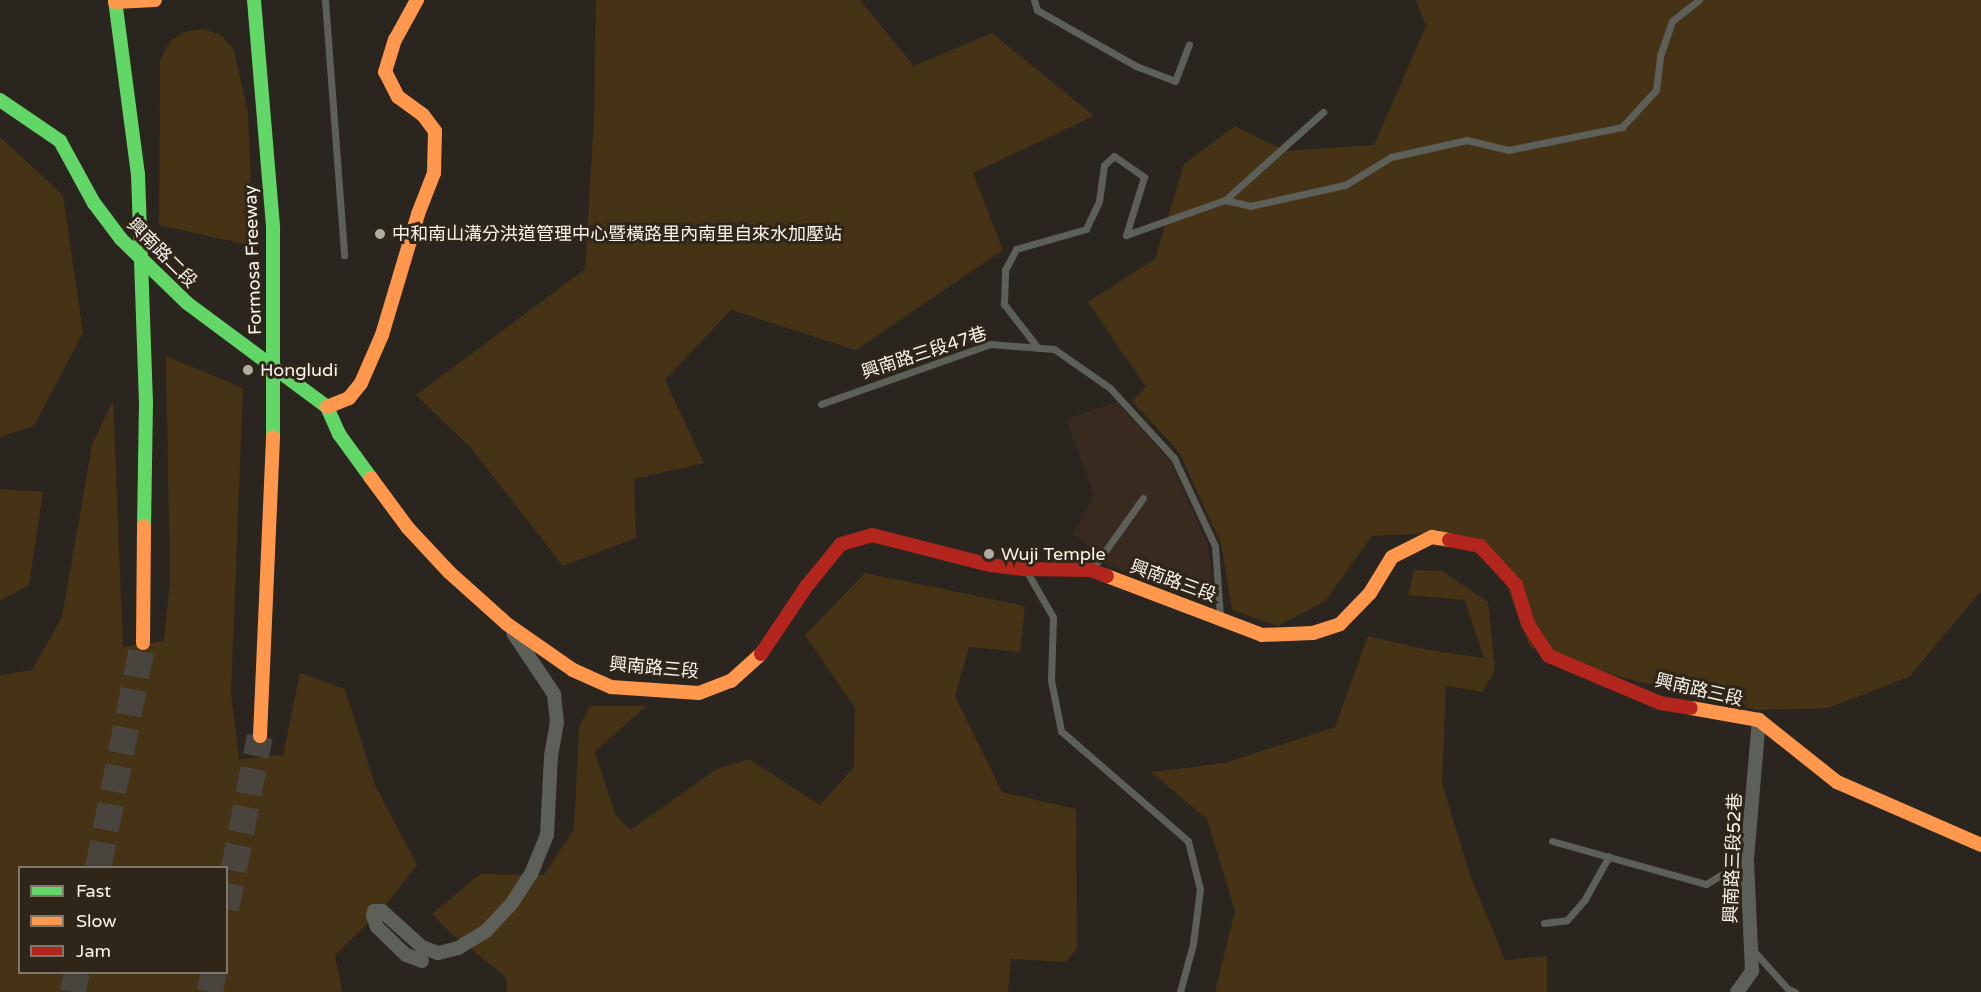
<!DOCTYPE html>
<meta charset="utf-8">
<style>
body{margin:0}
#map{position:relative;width:1981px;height:992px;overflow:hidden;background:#2a251e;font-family:"Varela Round","Noto Sans TC",sans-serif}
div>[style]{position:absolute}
.industrial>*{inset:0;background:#382a1f}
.green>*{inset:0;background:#463215}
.highway-tunnel>*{height:26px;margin-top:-13px;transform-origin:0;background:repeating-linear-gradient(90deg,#49443d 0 26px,transparent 0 39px)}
.lane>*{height:7px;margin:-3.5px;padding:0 3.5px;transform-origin:3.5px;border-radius:3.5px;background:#5d5f59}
.street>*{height:14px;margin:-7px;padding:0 7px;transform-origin:7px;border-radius:7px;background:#5d5f59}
.fast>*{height:14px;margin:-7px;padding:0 7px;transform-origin:7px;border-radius:7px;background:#63d668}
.slow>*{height:14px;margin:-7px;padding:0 7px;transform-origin:7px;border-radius:7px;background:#ff974d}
.jam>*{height:14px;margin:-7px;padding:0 7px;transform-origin:7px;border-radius:7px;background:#b3261e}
.dots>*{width:16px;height:16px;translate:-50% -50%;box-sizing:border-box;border:3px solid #2f2619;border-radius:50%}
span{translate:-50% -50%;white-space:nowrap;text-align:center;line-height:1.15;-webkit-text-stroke:6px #2f2619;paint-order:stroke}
.poi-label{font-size:18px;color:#faf4ec}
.left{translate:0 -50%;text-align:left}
.street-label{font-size:18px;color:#faf4ec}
.legend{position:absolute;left:18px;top:866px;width:210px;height:108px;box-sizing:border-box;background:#2f2619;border:2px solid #80786d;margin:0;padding:8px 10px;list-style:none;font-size:18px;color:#faf4ec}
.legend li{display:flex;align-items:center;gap:12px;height:30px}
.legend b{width:30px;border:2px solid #80786d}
</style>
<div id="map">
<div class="industrial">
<i style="clip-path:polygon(1117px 402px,1170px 461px,1208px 545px,1215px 604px,1086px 557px,1091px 548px,1073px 534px,1094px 495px,1066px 419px)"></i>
</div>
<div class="green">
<i style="clip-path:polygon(596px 0,860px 0,914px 66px,992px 33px,1094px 116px,973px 173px,1003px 250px,856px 350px,731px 310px,665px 380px,704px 463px,634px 479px,636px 538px,563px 566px,471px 448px,416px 395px,585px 269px,594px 117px)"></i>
<i style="clip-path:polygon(1416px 0,1981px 0,1981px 591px,1909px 677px,1828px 708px,1757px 710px,1624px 678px,1530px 647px,1504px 579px,1452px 532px,1372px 536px,1325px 601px,1278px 626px,1232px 610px,1221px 544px,1179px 452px,1132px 401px,1146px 387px,1088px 302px,1155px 259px,1184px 164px,1235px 126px,1285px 151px,1374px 145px,1426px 26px)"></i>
<i style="clip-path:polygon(203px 29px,219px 34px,233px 48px,248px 111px,253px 246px,159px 225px,160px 60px,170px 41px,184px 32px)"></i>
<i style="clip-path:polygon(0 137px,63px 195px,83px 333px,34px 426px,0 437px)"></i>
<i style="clip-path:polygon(evenodd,166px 356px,243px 388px,231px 693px,239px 759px,283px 755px,300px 673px,345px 689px,375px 785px,417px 865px,381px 911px,335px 955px,342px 992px,0 992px,0 675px,32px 670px,62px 617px,92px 445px,113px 400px,123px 647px,164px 641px,170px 580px,166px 356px,20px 868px,226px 868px,226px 972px,20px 972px,20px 868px)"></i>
<i style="clip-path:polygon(0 489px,43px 492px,29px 585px,0 601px)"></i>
<i style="clip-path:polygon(1414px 570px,1442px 571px,1488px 602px,1495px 670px,1482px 692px,1446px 686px,1442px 783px,1470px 875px,1505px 960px,1547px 956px,1547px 992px,1215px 992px,1235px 911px,1207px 819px,1151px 772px,1225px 763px,1335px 727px,1368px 636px,1428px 650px,1484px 658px,1465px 600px,1408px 595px)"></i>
<i style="clip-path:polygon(865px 573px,1025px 606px,1020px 652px,969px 647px,955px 696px,1002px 792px,1076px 809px,1077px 948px,1066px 962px,1011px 959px,1008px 992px,507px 992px,506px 977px,452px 934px,432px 914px,480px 874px,544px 875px,574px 829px,579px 727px,590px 706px,646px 706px,595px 752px,615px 814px,630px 830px,717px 769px,749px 759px,820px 805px,854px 767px,855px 708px,805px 635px)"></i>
</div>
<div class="highway-tunnel">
<i style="left:98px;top:868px;width:229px;rotate:-78.7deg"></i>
<i style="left:226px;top:909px;width:176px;rotate:-78.9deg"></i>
<i style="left:73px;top:992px;width:20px;rotate:-79deg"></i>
<i style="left:210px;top:992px;width:20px;rotate:-79deg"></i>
</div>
<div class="lane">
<i style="left:325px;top:0;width:256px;rotate:85.7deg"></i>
<i style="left:1034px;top:0;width:10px;rotate:73deg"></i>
<i style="left:1037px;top:10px;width:114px;rotate:29.5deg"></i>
<i style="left:1136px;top:66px;width:42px;rotate:21deg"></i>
<i style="left:1175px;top:81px;width:39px;rotate:-69deg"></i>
<i style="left:1225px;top:200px;width:26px;rotate:13deg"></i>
<i style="left:1250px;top:206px;width:97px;rotate:-12.5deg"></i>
<i style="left:1345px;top:185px;width:54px;rotate:-31.3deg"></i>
<i style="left:1391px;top:157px;width:78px;rotate:-12.6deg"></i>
<i style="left:1467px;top:140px;width:42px;rotate:13.7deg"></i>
<i style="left:1508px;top:150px;width:116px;rotate:-11.4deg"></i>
<i style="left:1622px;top:127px;width:50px;rotate:-47.4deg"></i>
<i style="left:1656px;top:90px;width:34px;rotate:-83deg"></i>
<i style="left:1660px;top:56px;width:37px;rotate:-71deg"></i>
<i style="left:1672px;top:21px;width:34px;rotate:-38deg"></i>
<i style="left:1038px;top:348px;width:56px;rotate:-127.7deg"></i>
<i style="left:1004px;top:304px;width:34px;rotate:-88deg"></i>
<i style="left:1005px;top:270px;width:24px;rotate:-62deg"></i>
<i style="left:1016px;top:249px;width:73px;rotate:-15.9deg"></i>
<i style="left:1086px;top:229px;width:31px;rotate:-65deg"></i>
<i style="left:1099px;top:201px;width:36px;rotate:-82deg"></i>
<i style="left:1104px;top:165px;width:13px;rotate:-42deg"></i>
<i style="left:1114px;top:156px;width:37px;rotate:35deg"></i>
<i style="left:1144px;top:177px;width:61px;rotate:107.2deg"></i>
<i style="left:1126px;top:235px;width:105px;rotate:-19.5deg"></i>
<i style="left:1225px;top:200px;width:132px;rotate:-41.9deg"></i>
<i style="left:821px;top:404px;width:179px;rotate:-19.5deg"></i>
<i style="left:990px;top:344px;width:64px;rotate:4.5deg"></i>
<i style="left:1054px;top:349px;width:68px;rotate:34.9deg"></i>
<i style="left:1110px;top:388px;width:95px;rotate:47.6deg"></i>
<i style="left:1174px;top:458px;width:97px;rotate:65deg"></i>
<i style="left:1215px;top:546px;width:69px;rotate:85.9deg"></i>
<i style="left:1093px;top:568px;width:86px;rotate:-54.5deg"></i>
<i style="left:1027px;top:572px;width:52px;rotate:60deg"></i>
<i style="left:1053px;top:617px;width:63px;rotate:91.8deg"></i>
<i style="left:1051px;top:680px;width:52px;rotate:78.9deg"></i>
<i style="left:1061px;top:731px;width:168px;rotate:40.9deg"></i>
<i style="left:1188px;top:841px;width:49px;rotate:76deg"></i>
<i style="left:1200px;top:889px;width:55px;rotate:97.3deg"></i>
<i style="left:1193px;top:944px;width:50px;rotate:105.2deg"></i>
<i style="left:1552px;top:841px;width:160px;rotate:15.6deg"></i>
<i style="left:1706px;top:884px;width:48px;rotate:-31.4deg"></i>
<i style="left:1544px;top:923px;width:23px;rotate:-7deg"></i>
<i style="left:1567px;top:920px;width:28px;rotate:-49deg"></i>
<i style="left:1585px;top:899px;width:49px;rotate:-60.8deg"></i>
<i style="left:1753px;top:950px;width:51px;rotate:48.2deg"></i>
<i style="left:1787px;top:988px;width:9px;rotate:27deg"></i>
</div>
<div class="street">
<i style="left:422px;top:961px;width:17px;rotate:-159deg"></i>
<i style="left:406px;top:955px;width:40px;rotate:-136deg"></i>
<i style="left:377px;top:927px;width:12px;rotate:-110deg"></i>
<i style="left:373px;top:916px;width:5px;rotate:-79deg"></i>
<i style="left:374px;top:911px;width:8px"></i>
<i style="left:382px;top:911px;width:54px;rotate:42deg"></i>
<i style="left:422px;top:947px;width:17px;rotate:21deg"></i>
<i style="left:438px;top:953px;width:21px;rotate:-14deg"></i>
<i style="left:458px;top:948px;width:33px;rotate:-31deg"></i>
<i style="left:486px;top:931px;width:38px;rotate:-47deg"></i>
<i style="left:512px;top:903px;width:35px;rotate:-57deg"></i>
<i style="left:531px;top:874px;width:42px;rotate:-67.7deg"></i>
<i style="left:547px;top:835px;width:79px;rotate:-87.1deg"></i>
<i style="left:551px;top:756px;width:34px;rotate:-80deg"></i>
<i style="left:557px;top:723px;width:29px;rotate:-96deg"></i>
<i style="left:554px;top:694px;width:73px;rotate:-123.9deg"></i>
<i style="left:1737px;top:992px;width:26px;rotate:-54deg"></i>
<i style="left:1752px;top:971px;width:112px;rotate:-92.6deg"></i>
<i style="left:1747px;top:859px;width:140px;rotate:-85.1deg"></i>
</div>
<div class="fast">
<i style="left:115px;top:0;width:176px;rotate:82.5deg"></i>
<i style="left:138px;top:174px;width:227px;rotate:88deg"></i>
<i style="left:146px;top:401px;width:125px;rotate:90.9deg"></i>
<i style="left:254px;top:0;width:229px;rotate:85.2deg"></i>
<i style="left:273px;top:228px;width:209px;rotate:90deg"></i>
<i style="left:0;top:100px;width:73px;rotate:34.3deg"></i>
<i style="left:60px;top:141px;width:71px;rotate:61.3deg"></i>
<i style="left:94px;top:203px;width:45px;rotate:53.1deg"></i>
<i style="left:121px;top:239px;width:92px;rotate:44.1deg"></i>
<i style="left:187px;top:303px;width:174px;rotate:36.6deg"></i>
<i style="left:327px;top:407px;width:30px;rotate:66deg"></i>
<i style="left:339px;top:434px;width:54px;rotate:54deg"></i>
</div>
<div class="slow">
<i style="left:115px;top:2px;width:40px;rotate:-2.9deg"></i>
<i style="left:327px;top:407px;width:24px;rotate:-22deg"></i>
<i style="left:349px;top:398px;width:19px;rotate:-51deg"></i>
<i style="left:361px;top:383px;width:52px;rotate:-66.4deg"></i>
<i style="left:382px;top:335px;width:126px;rotate:-73.4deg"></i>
<i style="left:418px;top:214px;width:44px;rotate:-68.7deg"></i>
<i style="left:434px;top:173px;width:42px;rotate:-88.6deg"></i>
<i style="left:435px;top:131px;width:20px;rotate:-127deg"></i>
<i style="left:423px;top:115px;width:31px;rotate:-144deg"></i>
<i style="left:398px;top:97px;width:28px;rotate:-117deg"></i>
<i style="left:385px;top:72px;width:34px;rotate:-73deg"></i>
<i style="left:395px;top:40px;width:46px;rotate:-61.2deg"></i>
<i style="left:371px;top:478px;width:62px;rotate:53.5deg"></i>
<i style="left:408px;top:528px;width:60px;rotate:47deg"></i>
<i style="left:449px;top:572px;width:78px;rotate:41.9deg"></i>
<i style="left:507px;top:624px;width:80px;rotate:34.9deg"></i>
<i style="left:573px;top:670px;width:42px;rotate:24.1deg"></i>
<i style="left:611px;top:687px;width:88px;rotate:3.9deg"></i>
<i style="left:699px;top:693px;width:34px;rotate:-21deg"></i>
<i style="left:731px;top:681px;width:40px;rotate:-42deg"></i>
<i style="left:1107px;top:576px;width:166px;rotate:20.8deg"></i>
<i style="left:1262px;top:635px;width:51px;rotate:-2.2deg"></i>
<i style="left:1313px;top:633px;width:28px;rotate:-18deg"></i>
<i style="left:1340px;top:624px;width:43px;rotate:-45.9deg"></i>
<i style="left:1370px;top:593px;width:42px;rotate:-58.6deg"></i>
<i style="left:1392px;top:557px;width:45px;rotate:-26.6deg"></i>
<i style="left:1432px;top:537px;width:17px;rotate:10deg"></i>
<i style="left:143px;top:643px;width:117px;rotate:-89.5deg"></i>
<i style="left:1691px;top:708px;width:69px;rotate:10deg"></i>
<i style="left:1759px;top:720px;width:100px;rotate:38.5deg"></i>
<i style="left:1837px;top:782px;width:157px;rotate:23.6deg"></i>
<i style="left:260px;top:736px;width:299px;rotate:-87.5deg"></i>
</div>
<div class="jam">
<i style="left:1449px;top:540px;width:32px;rotate:11deg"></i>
<i style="left:1480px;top:546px;width:53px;rotate:47.3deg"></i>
<i style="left:1516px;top:585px;width:41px;rotate:72.9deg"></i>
<i style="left:1528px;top:624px;width:38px;rotate:57deg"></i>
<i style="left:1549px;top:656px;width:121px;rotate:22.9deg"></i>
<i style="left:1660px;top:703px;width:31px;rotate:9deg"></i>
<i style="left:761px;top:654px;width:81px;rotate:-56.1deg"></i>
<i style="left:806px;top:587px;width:55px;rotate:-50.9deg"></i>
<i style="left:841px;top:544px;width:32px;rotate:-16deg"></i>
<i style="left:872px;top:535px;width:122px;rotate:14.3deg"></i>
<i style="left:990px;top:565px;width:35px;rotate:7deg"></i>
<i style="left:1025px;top:569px;width:66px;rotate:0.9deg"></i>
<i style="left:1091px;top:570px;width:17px;rotate:21deg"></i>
</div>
<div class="dots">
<i style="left:380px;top:234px;background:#b1aca4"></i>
<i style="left:248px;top:370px;background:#b1aca4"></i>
<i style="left:989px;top:554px;background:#b1aca4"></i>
</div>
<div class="poi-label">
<span class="left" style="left:392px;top:234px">中和南山溝分洪道管理中心暨橫路里內南里自來水加壓站</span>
<span class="left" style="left:260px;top:370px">Hongludi</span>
<span class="left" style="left:1001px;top:554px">Wuji Temple</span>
</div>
<div class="street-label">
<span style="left:162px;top:253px;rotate:45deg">興南路二段</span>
<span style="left:253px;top:260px;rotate:-92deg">Formosa Freeway</span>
<span style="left:924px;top:353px;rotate:-18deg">興南路三段47巷</span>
<span style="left:1173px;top:581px;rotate:20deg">興南路三段</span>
<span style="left:654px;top:668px;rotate:5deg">興南路三段</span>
<span style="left:1699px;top:690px;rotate:13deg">興南路三段</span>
<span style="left:1733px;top:858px;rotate:-88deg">興南路三段52巷</span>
</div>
<ul class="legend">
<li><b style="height:8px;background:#63d668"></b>Fast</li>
<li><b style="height:8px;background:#ff974d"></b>Slow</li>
<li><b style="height:8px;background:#b3261e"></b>Jam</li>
</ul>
</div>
